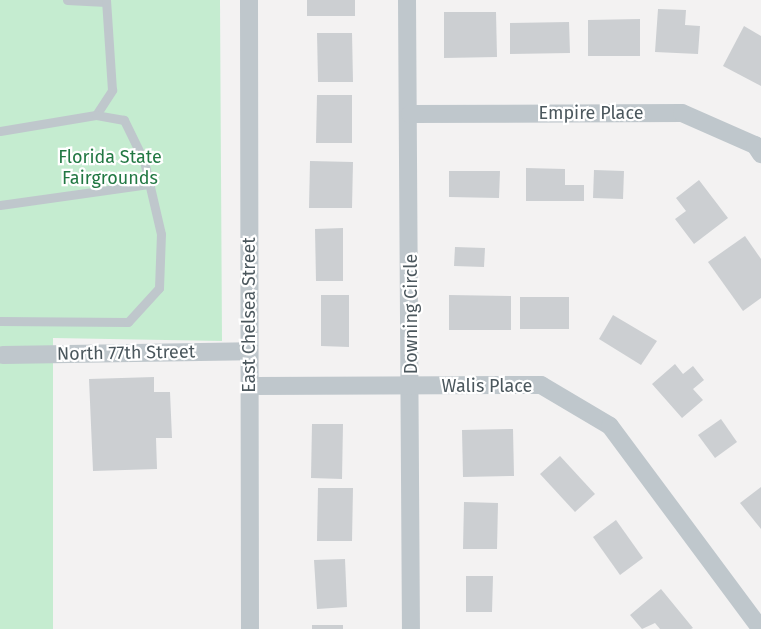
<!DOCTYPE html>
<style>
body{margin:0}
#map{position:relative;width:761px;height:629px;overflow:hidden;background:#f3f2f2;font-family:"Fira Sans",sans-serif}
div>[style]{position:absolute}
.green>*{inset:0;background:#c5ecd0}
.building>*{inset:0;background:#cccfd2}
.lane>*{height:9px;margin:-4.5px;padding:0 4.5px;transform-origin:4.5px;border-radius:4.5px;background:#bfc7cc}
.street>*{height:18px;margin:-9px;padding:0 9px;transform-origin:9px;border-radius:9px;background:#bfc7cc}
span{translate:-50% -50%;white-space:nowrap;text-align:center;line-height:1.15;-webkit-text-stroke:4.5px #fff;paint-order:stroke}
.street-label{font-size:18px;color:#4b575d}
.park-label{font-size:18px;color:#227843}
</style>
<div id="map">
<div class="green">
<i style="clip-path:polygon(0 0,220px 0,222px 341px,53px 338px,53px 629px,0 629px)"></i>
</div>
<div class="building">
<i style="clip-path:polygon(307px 0,355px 0,355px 16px,307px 16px)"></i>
<i style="clip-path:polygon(658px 9px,686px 10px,685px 25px,700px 26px,698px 54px,655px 52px)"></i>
<i style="clip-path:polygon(444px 12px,496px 12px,497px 57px,444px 58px)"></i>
<i style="clip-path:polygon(640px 19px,640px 56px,588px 56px,588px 20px)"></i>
<i style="clip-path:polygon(569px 22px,570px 53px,510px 54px,510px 23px)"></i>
<i style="clip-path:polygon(744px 26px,761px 36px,761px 86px,723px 66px)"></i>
<i style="clip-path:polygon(317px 33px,352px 33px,353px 82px,318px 82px)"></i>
<i style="clip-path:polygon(317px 95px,352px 95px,352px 143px,316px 143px)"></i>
<i style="clip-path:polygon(310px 161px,353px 162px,352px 208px,309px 208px)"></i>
<i style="clip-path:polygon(526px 168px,565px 169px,565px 185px,584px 185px,584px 201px,526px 201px)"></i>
<i style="clip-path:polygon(594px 170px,624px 171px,623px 199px,593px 198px)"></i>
<i style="clip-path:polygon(449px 171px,500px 171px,499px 198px,449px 197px)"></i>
<i style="clip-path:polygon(699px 180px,728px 218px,694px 244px,675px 219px,686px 211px,676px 198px)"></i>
<i style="clip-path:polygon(343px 228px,343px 281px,316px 281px,315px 229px)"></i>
<i style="clip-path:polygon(745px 236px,761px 259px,761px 298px,743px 311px,708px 262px)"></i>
<i style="clip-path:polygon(455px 247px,485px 248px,484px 267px,454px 266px)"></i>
<i style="clip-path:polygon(321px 295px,349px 295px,349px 347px,321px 346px)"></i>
<i style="clip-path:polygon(449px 295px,511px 296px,511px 330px,449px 330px)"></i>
<i style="clip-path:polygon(520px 297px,569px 297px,569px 329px,520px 329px)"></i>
<i style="clip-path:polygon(613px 315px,657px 341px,641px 365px,599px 339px)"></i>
<i style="clip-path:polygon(675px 364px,683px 374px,693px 366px,704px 380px,693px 389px,703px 400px,682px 418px,652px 384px)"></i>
<i style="clip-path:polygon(154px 377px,154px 392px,170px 392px,172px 438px,156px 438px,157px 469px,93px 471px,89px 379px)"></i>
<i style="clip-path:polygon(721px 419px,737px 442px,715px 458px,698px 435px)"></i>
<i style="clip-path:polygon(312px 424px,343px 424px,342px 479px,311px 478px)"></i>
<i style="clip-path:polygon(513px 429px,514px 476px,463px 477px,462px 430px)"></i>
<i style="clip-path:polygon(560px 456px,595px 494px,575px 512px,540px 474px)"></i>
<i style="clip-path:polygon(761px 487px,761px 529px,740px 503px)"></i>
<i style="clip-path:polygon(318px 488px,353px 488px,352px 541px,317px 541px)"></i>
<i style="clip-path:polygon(464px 502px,498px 503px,497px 549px,463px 549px)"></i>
<i style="clip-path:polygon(616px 520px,643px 558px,620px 575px,593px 537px)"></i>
<i style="clip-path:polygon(345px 559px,347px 607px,317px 609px,314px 560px)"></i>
<i style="clip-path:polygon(466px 576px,493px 576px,492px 612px,466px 612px)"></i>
<i style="clip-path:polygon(661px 589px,693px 628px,691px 629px,660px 629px,655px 623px,642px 629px,630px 615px)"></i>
<i style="clip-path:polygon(312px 625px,343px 625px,343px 629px,312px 629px)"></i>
</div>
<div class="lane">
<i style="left:67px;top:0;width:39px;rotate:3deg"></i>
<i style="left:0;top:131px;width:97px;rotate:-9.5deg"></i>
<i style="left:96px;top:115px;width:30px;rotate:-57deg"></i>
<i style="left:112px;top:90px;width:90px;rotate:-93.8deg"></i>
<i style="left:0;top:205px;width:150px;rotate:-8deg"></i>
<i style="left:0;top:321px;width:128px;rotate:0.4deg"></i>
<i style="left:128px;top:322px;width:46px;rotate:-47.6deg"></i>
<i style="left:159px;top:288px;width:54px;rotate:-87.9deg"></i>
<i style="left:161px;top:234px;width:75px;rotate:-103.1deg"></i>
<i style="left:144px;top:161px;width:46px;rotate:-116deg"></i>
<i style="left:124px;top:120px;width:28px;rotate:-170deg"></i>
</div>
<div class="street">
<i style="left:249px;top:0;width:629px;rotate:89.91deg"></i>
<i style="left:407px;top:0;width:629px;rotate:89.64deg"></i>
<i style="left:410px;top:114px;width:272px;rotate:-0.2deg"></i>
<i style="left:682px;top:113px;width:80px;rotate:23.7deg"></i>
<i style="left:755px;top:145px;width:11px;rotate:56deg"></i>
<i style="left:3px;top:355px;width:246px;rotate:-0.9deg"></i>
<i style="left:249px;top:386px;width:292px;rotate:-0.2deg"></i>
<i style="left:541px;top:385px;width:80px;rotate:30.7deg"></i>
<i style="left:610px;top:426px;width:253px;rotate:53.4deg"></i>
</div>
<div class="street-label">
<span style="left:591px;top:113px">Empire Place</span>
<span style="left:411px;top:314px;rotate:-90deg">Downing Circle</span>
<span style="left:249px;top:315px;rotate:-90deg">East Chelsea Street</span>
<span style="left:126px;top:353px;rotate:-1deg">North 77th Street</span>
<span style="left:487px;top:386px">Walis Place</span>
</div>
<div class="park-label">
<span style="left:110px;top:168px">Florida State<br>Fairgrounds</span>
</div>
</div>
